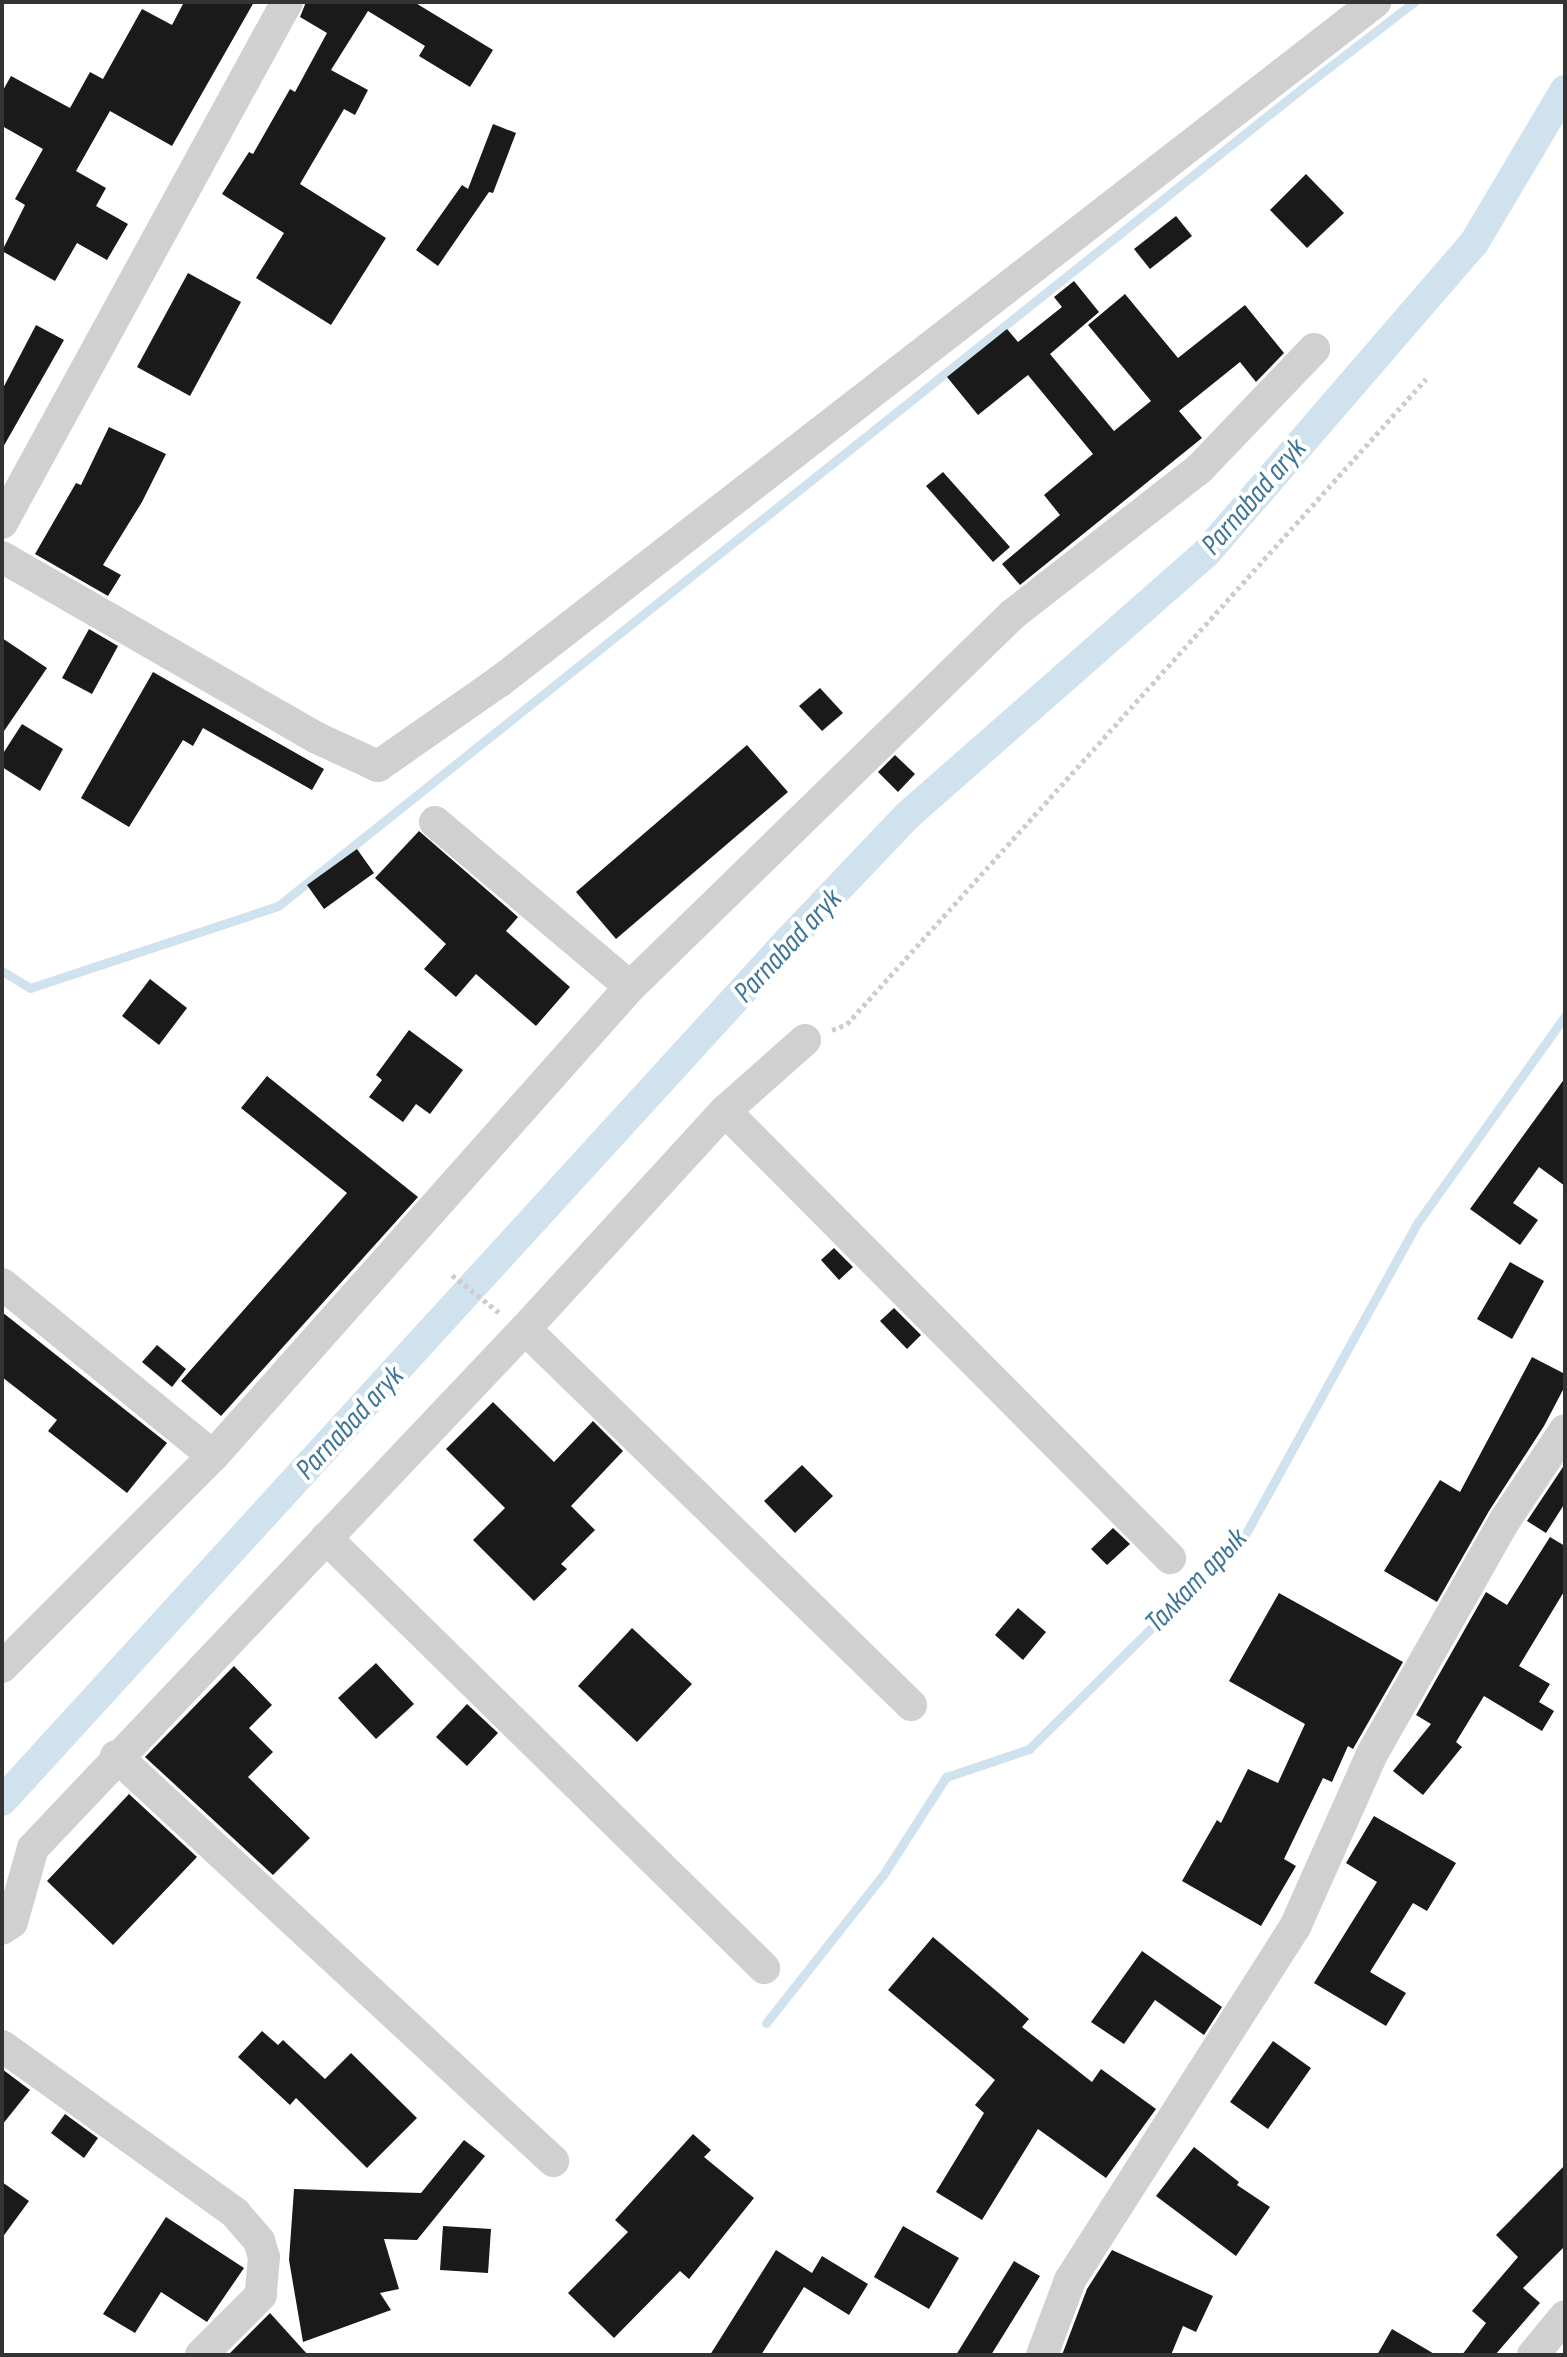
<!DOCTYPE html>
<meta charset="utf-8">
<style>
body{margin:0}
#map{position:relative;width:1567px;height:2357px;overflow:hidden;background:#fff;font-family:"Sofia Sans Condensed",sans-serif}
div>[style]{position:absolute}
.stream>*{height:9px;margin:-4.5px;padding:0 4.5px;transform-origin:4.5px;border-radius:4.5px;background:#cfe2ee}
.canal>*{height:30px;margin:-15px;padding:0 15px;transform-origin:15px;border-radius:15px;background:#cfe2ee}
.building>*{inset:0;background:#1a1a1a}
.path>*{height:5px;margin-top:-2.5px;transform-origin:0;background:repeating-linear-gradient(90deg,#cdcdcd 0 4px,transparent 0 8px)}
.street>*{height:32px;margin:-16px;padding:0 16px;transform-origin:16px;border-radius:16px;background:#d0d0d0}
span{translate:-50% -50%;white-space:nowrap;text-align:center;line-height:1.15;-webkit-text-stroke:8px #fff;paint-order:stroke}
.water-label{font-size:30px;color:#3f7597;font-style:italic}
.frame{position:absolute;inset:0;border:4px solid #333;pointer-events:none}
</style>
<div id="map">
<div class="stream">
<i style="left:2px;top:971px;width:33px;rotate:31deg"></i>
<i style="left:30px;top:988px;width:261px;rotate:-18.3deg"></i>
<i style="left:278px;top:906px;width:1309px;rotate:-38.61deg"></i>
<i style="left:1301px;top:89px;width:143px;rotate:-37.6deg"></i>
<i style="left:766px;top:2023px;width:189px;rotate:-51.7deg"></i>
<i style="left:883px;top:1875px;width:117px;rotate:-57.3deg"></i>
<i style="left:946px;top:1777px;width:88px;rotate:-18.6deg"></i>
<i style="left:1029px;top:1749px;width:304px;rotate:-44.7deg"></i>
<i style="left:1245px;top:1535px;width:358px;rotate:-61.1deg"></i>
<i style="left:1418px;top:1222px;width:253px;rotate:-54.5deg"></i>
</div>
<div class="canal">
<i style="left:2px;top:1801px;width:1166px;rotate:-47.57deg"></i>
<i style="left:789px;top:940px;width:173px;rotate:-46.4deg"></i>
<i style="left:908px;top:815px;width:398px;rotate:-41.3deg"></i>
<i style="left:1207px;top:552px;width:408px;rotate:-49.2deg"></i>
<i style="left:1474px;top:243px;width:178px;rotate:-59.3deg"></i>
</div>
<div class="building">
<i style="clip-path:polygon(184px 2px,254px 2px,172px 146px,110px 111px,76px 171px,106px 188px,96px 206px,128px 224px,107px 260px,77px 243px,55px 281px,2px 251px,25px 205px,15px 199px,43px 149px,2px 126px,2px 92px,11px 76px,70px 108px,90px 72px,103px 79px,142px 9px,172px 25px)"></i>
<i style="clip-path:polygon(306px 2px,414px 2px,493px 50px,470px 87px,419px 56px,425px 46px,368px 11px,331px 70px,368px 90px,355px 115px,344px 109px,300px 184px,386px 238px,331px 325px,256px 278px,284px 233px,222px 194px,249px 152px,253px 154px,290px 89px,295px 92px,327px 33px,300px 17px)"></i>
<i style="clip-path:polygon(493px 124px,516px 133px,493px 193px,489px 192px,438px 266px,416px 250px,462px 185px,468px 189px)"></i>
<i style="clip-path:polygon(1306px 174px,1344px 213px,1307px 248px,1270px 210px)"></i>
<i style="clip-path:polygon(1176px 216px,1192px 236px,1150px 269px,1134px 249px)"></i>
<i style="clip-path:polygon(188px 273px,241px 302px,190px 396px,137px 367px)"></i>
<i style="clip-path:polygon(1074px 281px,1099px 312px,1050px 354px,1114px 431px,1151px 401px,1088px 325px,1125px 294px,1178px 358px,1245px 305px,1284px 353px,1256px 382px,1240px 362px,1179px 411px,1202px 438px,1020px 585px,1002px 564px,1060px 515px,1044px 495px,1093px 454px,1028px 375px,978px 415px,947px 377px,1007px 329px,1018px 342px,1062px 307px,1054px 297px)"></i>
<i style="clip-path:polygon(36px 325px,64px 340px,2px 449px,2px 390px)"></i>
<i style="clip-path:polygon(109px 427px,166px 454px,142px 502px,103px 565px,121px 575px,108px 596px,35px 554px,76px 483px,81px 485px)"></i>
<i style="clip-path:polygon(943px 472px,1010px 547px,993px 562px,926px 486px)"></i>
<i style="clip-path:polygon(89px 629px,118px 646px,92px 694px,62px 678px)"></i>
<i style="clip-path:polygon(2px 638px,47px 668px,2px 734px)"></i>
<i style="clip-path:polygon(153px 672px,324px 769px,312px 790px,203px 728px,193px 746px,183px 740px,129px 827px,81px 798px)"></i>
<i style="clip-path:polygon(820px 688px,843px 713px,822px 731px,799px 706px)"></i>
<i style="clip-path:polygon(22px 724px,63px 749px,40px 791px,2px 767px,2px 755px)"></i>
<i style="clip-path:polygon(747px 745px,788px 792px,616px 939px,576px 892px)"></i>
<i style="clip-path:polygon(895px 755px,915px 774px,898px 792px,878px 772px)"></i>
<i style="clip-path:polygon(419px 831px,518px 917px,506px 931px,570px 987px,536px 1026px,476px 974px,456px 997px,424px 969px,446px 944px,375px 878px)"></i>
<i style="clip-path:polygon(357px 849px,374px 873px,324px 909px,307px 885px)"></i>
<i style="clip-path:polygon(150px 979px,187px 1008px,159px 1045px,122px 1016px)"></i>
<i style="clip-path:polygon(409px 1030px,463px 1070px,430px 1114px,416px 1104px,403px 1122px,369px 1097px,382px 1080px,376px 1075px)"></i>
<i style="clip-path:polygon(267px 1076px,418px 1197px,221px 1416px,181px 1381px,347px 1193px,241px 1108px)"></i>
<i style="clip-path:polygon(1565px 1078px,1565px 1186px,1539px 1167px,1513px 1203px,1538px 1220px,1520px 1245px,1470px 1209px)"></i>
<i style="clip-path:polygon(834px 1248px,853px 1267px,839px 1280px,821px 1260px)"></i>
<i style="clip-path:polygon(1510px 1262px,1544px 1281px,1512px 1339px,1477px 1319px)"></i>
<i style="clip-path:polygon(894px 1308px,921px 1335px,907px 1349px,880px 1321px)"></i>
<i style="clip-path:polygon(2px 1312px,167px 1443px,127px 1493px,48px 1431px,57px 1420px,2px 1377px)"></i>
<i style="clip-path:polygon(157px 1345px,186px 1369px,172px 1387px,142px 1362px)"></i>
<i style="clip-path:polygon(1532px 1357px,1565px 1374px,1565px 1386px,1544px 1426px,1489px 1511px,1437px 1602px,1384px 1571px,1440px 1480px,1460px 1492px)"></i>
<i style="clip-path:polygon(493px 1402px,554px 1462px,593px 1421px,623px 1451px,571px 1506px,595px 1530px,561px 1564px,567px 1569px,534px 1601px,473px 1540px,505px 1508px,446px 1449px)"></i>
<i style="clip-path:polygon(1565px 1464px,1565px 1503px,1546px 1533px,1527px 1521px)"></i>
<i style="clip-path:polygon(802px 1465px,833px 1496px,795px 1533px,764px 1501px)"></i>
<i style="clip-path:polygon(1113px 1528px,1130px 1544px,1107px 1565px,1091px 1549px)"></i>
<i style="clip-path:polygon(1550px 1537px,1565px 1546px,1565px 1590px,1519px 1666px,1550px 1684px,1539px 1702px,1554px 1711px,1542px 1731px,1484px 1696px,1456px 1742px,1462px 1747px,1423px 1795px,1393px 1771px,1431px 1724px,1416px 1715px,1486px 1592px,1507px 1605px)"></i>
<i style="clip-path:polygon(1279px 1593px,1403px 1662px,1353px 1749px,1348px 1746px,1332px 1782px,1323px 1778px,1284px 1859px,1296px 1866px,1261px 1926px,1182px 1881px,1217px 1820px,1221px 1823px,1248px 1769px,1278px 1783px,1305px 1724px,1229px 1681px)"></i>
<i style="clip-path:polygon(1018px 1608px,1046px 1632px,1023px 1660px,995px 1635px)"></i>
<i style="clip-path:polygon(632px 1628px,692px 1684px,637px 1742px,578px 1686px)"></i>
<i style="clip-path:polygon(376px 1663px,414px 1704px,376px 1739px,338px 1698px)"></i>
<i style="clip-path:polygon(234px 1666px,272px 1705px,249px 1728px,273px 1752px,248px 1777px,310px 1838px,273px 1875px,145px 1757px)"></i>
<i style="clip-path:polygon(467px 1704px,498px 1733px,467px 1766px,436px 1737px)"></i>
<i style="clip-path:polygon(129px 1794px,197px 1857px,113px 1945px,47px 1881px)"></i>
<i style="clip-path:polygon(1374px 1816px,1456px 1863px,1427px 1911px,1413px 1903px,1370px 1972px,1406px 1993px,1386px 2026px,1314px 1983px,1377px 1882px,1346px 1863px)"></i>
<i style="clip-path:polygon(933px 1937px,1029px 2019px,1022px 2027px,1092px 2082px,1101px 2069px,1156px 2109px,1106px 2178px,1038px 2129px,982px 2220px,936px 2192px,984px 2113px,975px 2105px,995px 2080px,888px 1990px)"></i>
<i style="clip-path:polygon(1142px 1951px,1222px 2007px,1204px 2035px,1155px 2000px,1124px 2044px,1091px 2022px)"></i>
<i style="clip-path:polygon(262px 2031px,278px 2045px,283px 2040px,325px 2079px,351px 2053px,417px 2118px,367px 2168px,296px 2098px,290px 2105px,238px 2057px)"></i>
<i style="clip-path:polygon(1273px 2041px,1311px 2068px,1268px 2129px,1230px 2102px)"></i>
<i style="clip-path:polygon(2px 2069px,30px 2090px,2px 2125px)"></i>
<i style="clip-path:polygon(65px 2114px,98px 2138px,84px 2158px,51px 2133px)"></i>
<i style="clip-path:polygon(693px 2134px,711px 2150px,704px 2157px,754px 2198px,689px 2279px,680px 2271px,614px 2338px,568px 2293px,628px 2232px,615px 2220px)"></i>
<i style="clip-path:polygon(464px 2140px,485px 2156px,417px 2240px,384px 2239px,399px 2289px,380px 2293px,391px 2310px,303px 2342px,289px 2260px,294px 2189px,421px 2193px)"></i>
<i style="clip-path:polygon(1194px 2147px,1239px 2182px,1237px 2185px,1270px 2207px,1236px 2256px,1156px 2196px)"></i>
<i style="clip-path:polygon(1565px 2165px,1565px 2246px,1523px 2288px,1540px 2303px,1495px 2355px,1462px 2355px,1486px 2323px,1472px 2311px,1518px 2257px,1496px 2235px)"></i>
<i style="clip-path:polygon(2px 2182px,29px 2201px,2px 2238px)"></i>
<i style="clip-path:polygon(166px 2217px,244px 2268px,207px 2322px,161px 2292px,135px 2333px,103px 2314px)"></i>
<i style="clip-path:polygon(443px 2226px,491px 2229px,488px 2273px,440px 2270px)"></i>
<i style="clip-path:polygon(903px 2226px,959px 2258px,929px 2309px,874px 2277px)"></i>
<i style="clip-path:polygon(776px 2250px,812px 2273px,822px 2256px,868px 2284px,849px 2315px,804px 2287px,761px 2355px,710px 2355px)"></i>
<i style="clip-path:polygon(1112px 2250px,1213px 2296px,1196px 2332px,1183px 2326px,1171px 2355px,1062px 2355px,1087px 2289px)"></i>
<i style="clip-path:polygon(1014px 2261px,1040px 2276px,991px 2355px,956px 2355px)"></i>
<i style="clip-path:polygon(270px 2313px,308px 2355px,228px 2355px)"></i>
<i style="clip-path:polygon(1392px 2329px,1436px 2355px,1377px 2355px)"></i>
</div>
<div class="path">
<i style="left:832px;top:1030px;width:16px;rotate:-22deg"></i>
<i style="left:847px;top:1024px;width:867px;rotate:-48.09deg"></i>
<i style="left:452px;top:1275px;width:63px;rotate:38.5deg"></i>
</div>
<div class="street">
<i style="left:2px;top:523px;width:594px;rotate:-61.32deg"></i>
<i style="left:2px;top:557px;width:363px;rotate:29.9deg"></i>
<i style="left:317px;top:738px;width:67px;rotate:24.7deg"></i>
<i style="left:378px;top:766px;width:149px;rotate:-34.9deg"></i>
<i style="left:500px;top:681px;width:1108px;rotate:-37.81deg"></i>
<i style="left:435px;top:822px;width:255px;rotate:40.2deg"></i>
<i style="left:725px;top:1111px;width:631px;rotate:45.13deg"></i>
<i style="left:2px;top:1284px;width:272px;rotate:39.2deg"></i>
<i style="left:525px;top:1329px;width:539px;rotate:44.25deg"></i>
<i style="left:326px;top:1538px;width:614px;rotate:44.47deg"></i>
<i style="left:2px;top:1667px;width:298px;rotate:-45deg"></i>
<i style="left:213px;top:1456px;width:628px;rotate:-48.36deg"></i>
<i style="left:630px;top:987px;width:533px;rotate:-44.24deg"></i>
<i style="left:1012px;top:615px;width:239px;rotate:-38deg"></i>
<i style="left:1200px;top:468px;width:165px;rotate:-46.2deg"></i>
<i style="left:116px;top:1756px;width:596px;rotate:42.82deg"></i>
<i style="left:2px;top:1929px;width:12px;rotate:-35deg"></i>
<i style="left:12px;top:1922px;width:77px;rotate:-74.2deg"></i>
<i style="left:33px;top:1848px;width:715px;rotate:-46.53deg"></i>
<i style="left:525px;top:1329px;width:296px;rotate:-47.5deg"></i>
<i style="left:725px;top:1111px;width:107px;rotate:-41.6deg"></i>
<i style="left:2px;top:2046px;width:287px;rotate:35.6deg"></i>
<i style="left:235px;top:2213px;width:37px;rotate:49deg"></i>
<i style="left:259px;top:2241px;width:17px;rotate:73deg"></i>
<i style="left:264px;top:2257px;width:38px;rotate:95deg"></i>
<i style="left:261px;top:2295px;width:85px;rotate:135deg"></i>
<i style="left:1042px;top:2355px;width:80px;rotate:-69.5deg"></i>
<i style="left:1070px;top:2280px;width:419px;rotate:-57.5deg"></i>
<i style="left:1295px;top:1927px;width:189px;rotate:-66deg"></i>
<i style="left:1372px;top:1754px;width:269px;rotate:-60.4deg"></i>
<i style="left:1505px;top:1520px;width:108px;rotate:-56.3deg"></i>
<i style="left:1533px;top:2355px;width:50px;rotate:-50.6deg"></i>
</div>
<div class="water-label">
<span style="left:1254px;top:497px;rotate:-49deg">Parnabad aryk</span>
<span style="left:788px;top:946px;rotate:-47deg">Parnabad aryk</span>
<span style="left:350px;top:1423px;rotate:-47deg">Parnabad aryk</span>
<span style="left:1196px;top:1581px;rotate:-46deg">Талкат арык</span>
</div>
<div class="frame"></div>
</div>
